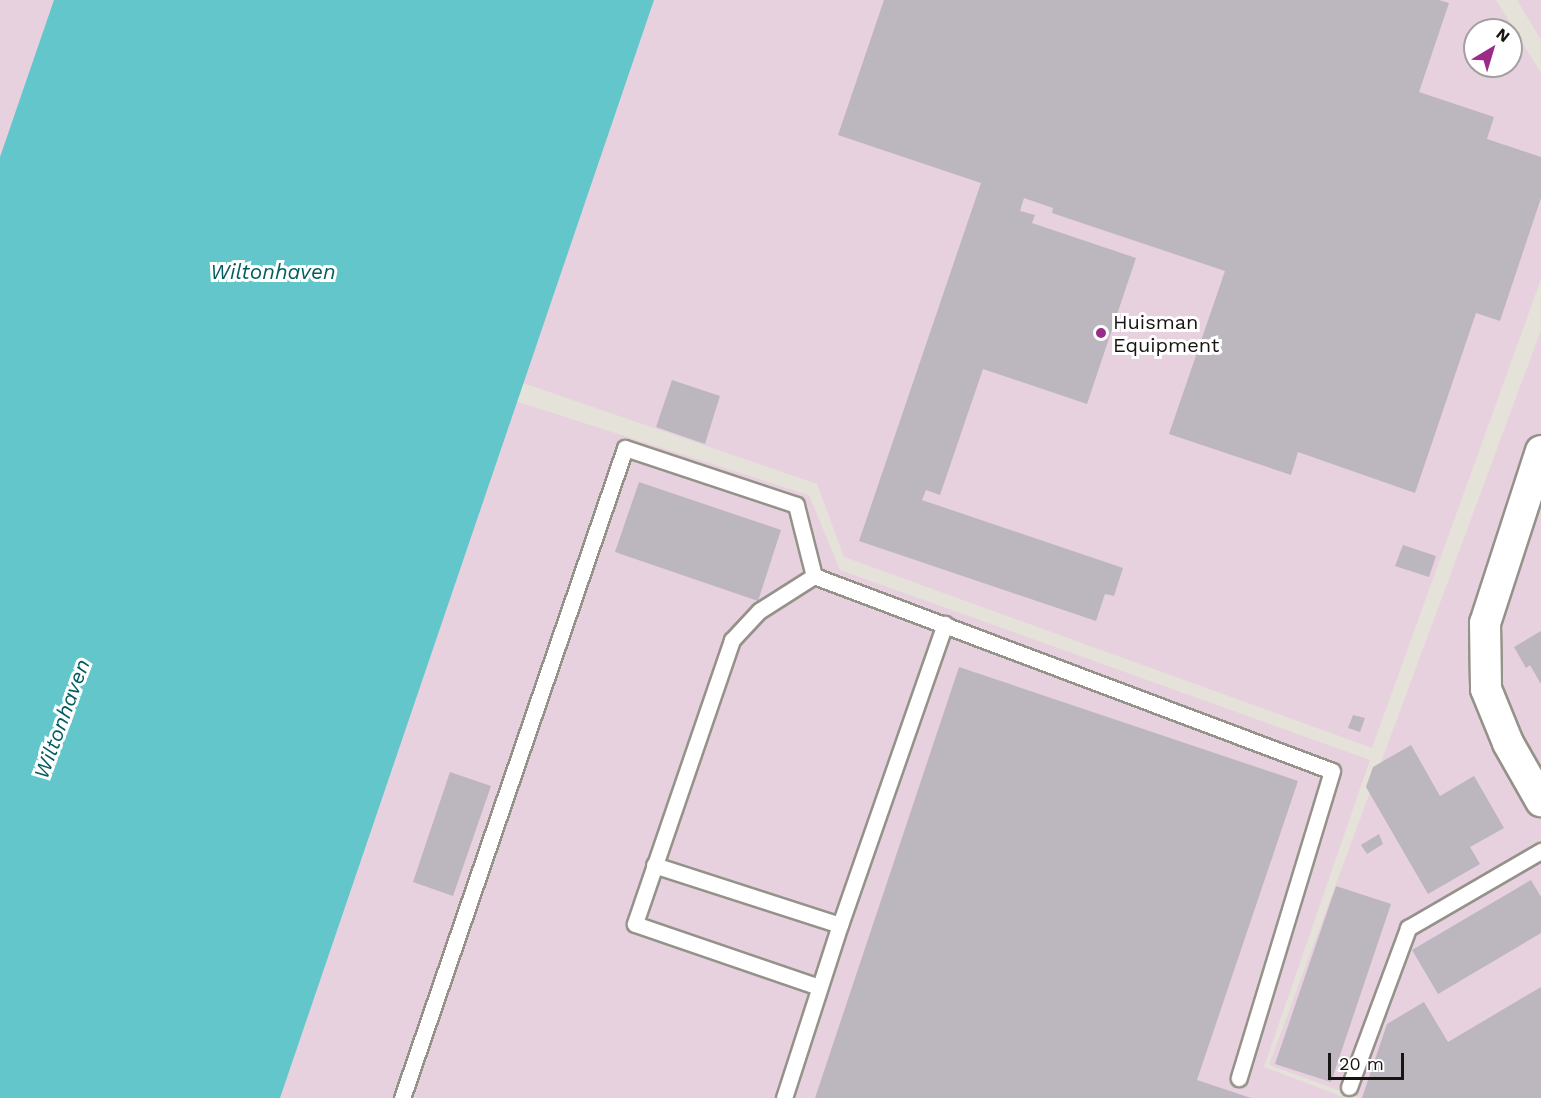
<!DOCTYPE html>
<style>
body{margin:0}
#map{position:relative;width:1541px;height:1098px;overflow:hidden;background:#e5e2d9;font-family:"Work Sans",sans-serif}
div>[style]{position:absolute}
.industrial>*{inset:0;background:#e8d1de}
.water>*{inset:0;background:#63c6ca}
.building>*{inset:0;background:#bcb6be}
.roads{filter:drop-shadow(2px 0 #95928a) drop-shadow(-2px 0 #95928a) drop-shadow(0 2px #95928a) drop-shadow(0 -2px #95928a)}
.service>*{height:15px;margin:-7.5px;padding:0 7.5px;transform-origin:7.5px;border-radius:7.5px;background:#fff}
.minor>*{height:30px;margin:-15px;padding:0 15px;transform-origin:15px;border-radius:15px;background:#fff}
.dots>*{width:16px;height:16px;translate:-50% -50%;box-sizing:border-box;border:3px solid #fff;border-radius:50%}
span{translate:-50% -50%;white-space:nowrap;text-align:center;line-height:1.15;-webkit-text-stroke:6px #fff;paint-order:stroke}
.poi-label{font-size:20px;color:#161512}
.left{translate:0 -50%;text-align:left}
.water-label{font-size:21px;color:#015d60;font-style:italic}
.north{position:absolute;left:1463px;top:18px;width:60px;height:60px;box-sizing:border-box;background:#fff;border:2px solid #a2a1a0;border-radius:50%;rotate:38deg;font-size:16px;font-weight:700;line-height:24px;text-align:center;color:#161512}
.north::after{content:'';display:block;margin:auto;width:21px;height:27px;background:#9a2b89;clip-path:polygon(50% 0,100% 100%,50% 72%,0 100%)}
.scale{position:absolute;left:1328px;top:1053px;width:76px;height:27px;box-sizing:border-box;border:3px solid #161512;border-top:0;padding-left:8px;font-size:18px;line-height:21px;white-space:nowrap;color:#161512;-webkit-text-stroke:4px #fff;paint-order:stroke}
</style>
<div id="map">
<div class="industrial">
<i style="clip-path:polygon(0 0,62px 0,0 180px)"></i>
<i style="clip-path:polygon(evenodd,648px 0,1496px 0,1541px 73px,1541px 279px,1372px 748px,844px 557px,817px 484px,517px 381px,648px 0,1475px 30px,1511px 30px,1511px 66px,1475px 66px,1475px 30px)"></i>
<i style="clip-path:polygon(1517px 0,1541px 0,1541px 40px)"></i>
<i style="clip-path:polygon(1541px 330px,1541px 1098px,1360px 1098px,1269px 1065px)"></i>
<i style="clip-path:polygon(509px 399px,809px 495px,840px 570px,1370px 760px,1264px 1067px,1346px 1098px,270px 1098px)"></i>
</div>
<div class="water">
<i style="clip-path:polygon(54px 0,654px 0,280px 1098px,0 1098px,0 157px)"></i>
</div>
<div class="building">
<i style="clip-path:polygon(884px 0,1439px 0,1449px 3px,1419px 92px,1494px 117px,1487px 139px,1541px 157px,1541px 198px,1500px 321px,1476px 313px,1415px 493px,1298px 452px,1291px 475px,1169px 434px,1225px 271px,1052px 213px,1053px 208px,1024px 198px,1020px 211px,1035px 215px,1032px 223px,1136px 258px,1087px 404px,983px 369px,940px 495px,926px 490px,922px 500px,1123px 568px,1114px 596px,1105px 594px,1096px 621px,859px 541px,981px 183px,838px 135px)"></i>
<i style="clip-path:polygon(672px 380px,720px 396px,705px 444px,656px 427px)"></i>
<i style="clip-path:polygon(639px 482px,781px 530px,758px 601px,615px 552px)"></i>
<i style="clip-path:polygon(1403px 545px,1436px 556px,1429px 577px,1395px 566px)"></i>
<i style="clip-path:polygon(1541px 631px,1541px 684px,1530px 665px,1526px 668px,1514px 647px)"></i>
<i style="clip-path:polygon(959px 667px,1298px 781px,1197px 1080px,1251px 1098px,815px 1098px)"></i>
<i style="clip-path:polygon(1353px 715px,1365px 718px,1360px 732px,1348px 728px)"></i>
<i style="clip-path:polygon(1411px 745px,1440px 796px,1474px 776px,1504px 828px,1470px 847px,1480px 864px,1428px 894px,1366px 787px,1373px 767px)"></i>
<i style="clip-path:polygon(450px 772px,491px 786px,453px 896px,413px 882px)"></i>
<i style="clip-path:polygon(1379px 834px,1383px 844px,1367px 854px,1361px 845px)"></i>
<i style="clip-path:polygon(1531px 880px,1541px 897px,1541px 933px,1438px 994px,1412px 950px)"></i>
<i style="clip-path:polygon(1336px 886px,1391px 904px,1331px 1082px,1275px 1064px)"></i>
<i style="clip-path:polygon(1541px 987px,1541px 1098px,1362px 1098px,1387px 1024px,1424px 1002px,1448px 1042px)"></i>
</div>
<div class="roads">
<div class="service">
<i style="left:814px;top:576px;width:65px;rotate:147.5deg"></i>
<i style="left:759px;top:611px;width:40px;rotate:133deg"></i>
<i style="left:732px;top:640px;width:300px;rotate:108.9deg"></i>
<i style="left:635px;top:924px;width:194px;rotate:18.9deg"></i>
<i style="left:654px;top:865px;width:195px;rotate:17.9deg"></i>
<i style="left:1349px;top:1087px;width:170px;rotate:-69.6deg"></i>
<i style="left:1408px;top:928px;width:154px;rotate:-30.1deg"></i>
<i style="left:402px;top:1098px;width:687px;rotate:-71.06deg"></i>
<i style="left:625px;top:448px;width:180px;rotate:18.4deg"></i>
<i style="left:796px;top:505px;width:73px;rotate:75.8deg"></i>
<i style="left:814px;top:576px;width:553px;rotate:20.63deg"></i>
<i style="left:1332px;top:771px;width:321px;rotate:106.9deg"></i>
<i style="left:784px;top:1098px;width:182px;rotate:-72.1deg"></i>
<i style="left:840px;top:925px;width:319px;rotate:-70.8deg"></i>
</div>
<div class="minor">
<i style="left:1541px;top:451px;width:181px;rotate:108deg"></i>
<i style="left:1485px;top:623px;width:66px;rotate:89.1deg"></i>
<i style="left:1486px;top:689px;width:58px;rotate:67.8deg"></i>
<i style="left:1508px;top:743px;width:67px;rotate:60.4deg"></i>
</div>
</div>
<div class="dots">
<i style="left:1101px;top:333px;background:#9a2b89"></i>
</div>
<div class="poi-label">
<span class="left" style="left:1113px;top:334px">Huisman<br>Equipment</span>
</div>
<div class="water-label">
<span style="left:273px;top:272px">Wiltonhaven</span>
<span style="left:62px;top:719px;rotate:-70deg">Wiltonhaven</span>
</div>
<div class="north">N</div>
<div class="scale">20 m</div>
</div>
